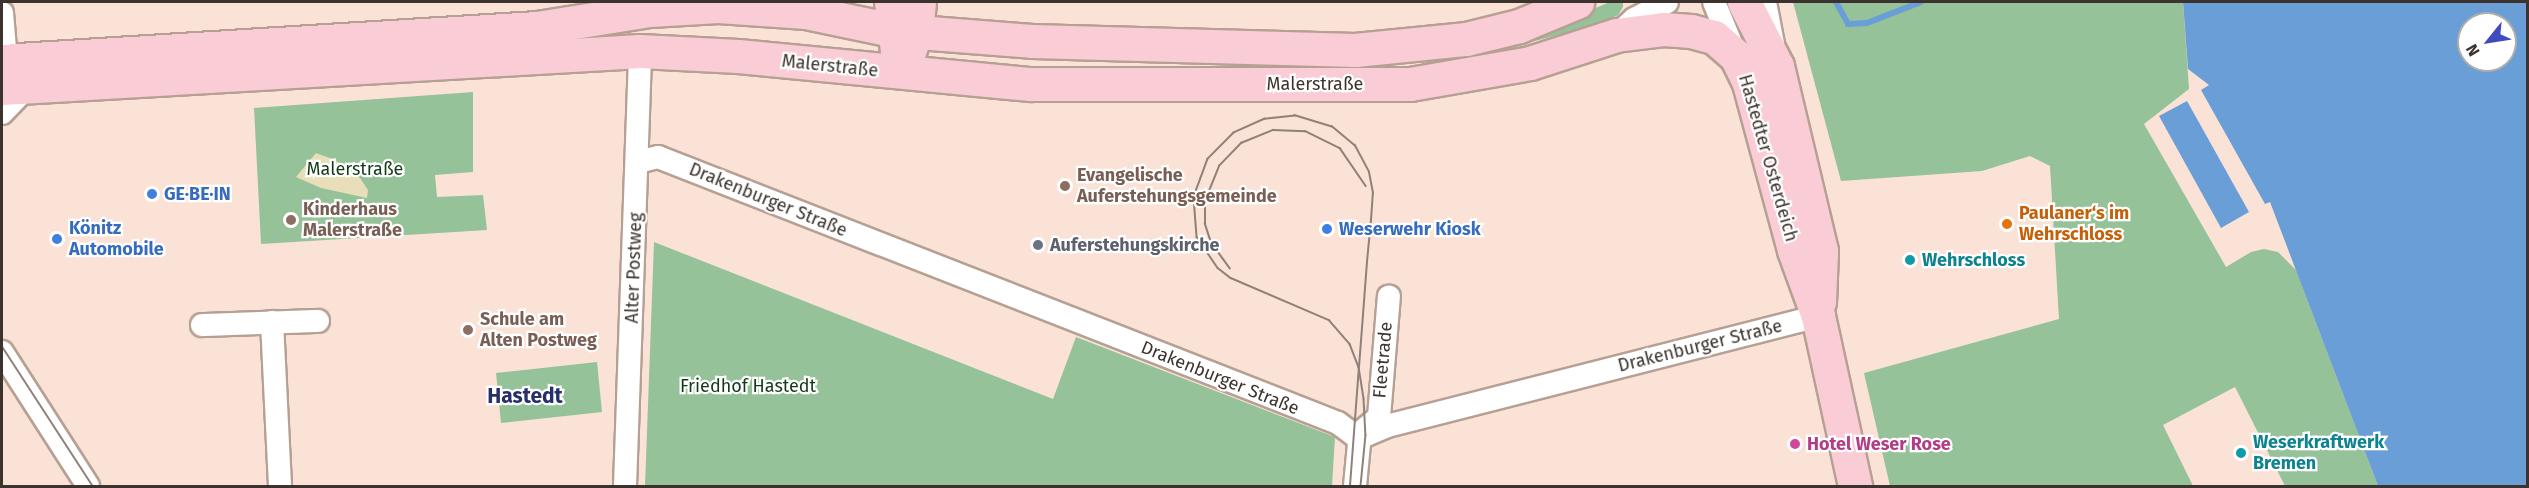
<!DOCTYPE html>
<meta charset="utf-8">
<style>
body{margin:0}
#map{position:relative;width:2529px;height:488px;overflow:hidden;background:#fae2d6;font-family:"Fira Sans",sans-serif}
div>[style]{position:absolute}
.green>*{inset:0;background:#95c298}
.sand>*{inset:0;background:#e8deb9}
.water>*{inset:0;background:#699fd6}
.stream>*{height:6px;margin:-3px;padding:0 3px;transform-origin:3px;border-radius:3px;background:#699fd6}
.roads{filter:drop-shadow(2px 0 #b6a093) drop-shadow(-2px 0 #b6a093) drop-shadow(0 2px #b6a093) drop-shadow(0 -2px #b6a093)}
.street>*{height:22px;margin:-11px;padding:0 11px;transform-origin:11px;border-radius:11px;background:#fff}
.primary>*{height:33px;margin:-16.5px;padding:0 16.5px;transform-origin:16.5px;border-radius:16.5px;background:#facdd6}
.tram>*{height:1.5px;margin:-0.75px;padding:0 0.75px;transform-origin:0.75px;border-radius:0.75px;background:#908078}
.dots>*{width:16px;height:16px;translate:-50% -50%;box-sizing:border-box;border:3px solid #fff;border-radius:50%}
span{translate:-50% -50%;white-space:nowrap;text-align:center;line-height:1.15;-webkit-text-stroke:4.5px #fff;paint-order:stroke}
.street-label{font-size:18px;color:#3c332e}
.park-label{font-size:18px;color:#113b17}
.education-label{font-size:18px;color:#785e54;font-weight:700}
.left{translate:0 -50%;text-align:left}
.shop-label{font-size:18px;color:#366cbe;font-weight:700}
.food-label{font-size:18px;color:#c56008;font-weight:700}
.worship-label{font-size:18px;color:#5b616d;font-weight:700}
.culture-label{font-size:18px;color:#0d838f;font-weight:700}
.hotel-label{font-size:18px;color:#b23c85;font-weight:700}
.quarter-label{font-size:21px;color:#262f69;font-weight:700}
.frame{position:absolute;inset:0;border:3px solid #3c332e;pointer-events:none}
.north{position:absolute;left:2457px;top:12px;width:60px;height:60px;box-sizing:border-box;background:#fff;border:2px solid #b1adab;border-radius:50%;rotate:240deg;font-size:16px;font-weight:700;line-height:24px;text-align:center;color:#3c332e}
.north::after{content:'';display:block;margin:auto;width:21px;height:27px;background:#3e4abd;clip-path:polygon(50% 0,100% 100%,50% 72%,0 100%)}
</style>
<div id="map">
<div class="green">
<i style="clip-path:polygon(1610px 2px,1623px 2px,1623px 7px,1618px 15px,1601px 24px,1422px 70px,1422px 63px,1498px 49px)"></i>
<i style="clip-path:polygon(1793px 2px,2183px 2px,2189px 89px,2144px 124px,2226px 267px,2251px 252px,2264px 249px,2278px 252px,2296px 270px,2378px 486px,2285px 486px,2235px 387px,2163px 425px,2193px 486px,1890px 486px,1864px 373px,2059px 319px,2050px 166px,2030px 156px,1982px 171px,1841px 181px)"></i>
<i style="clip-path:polygon(473px 92px,473px 172px,435px 175px,437px 197px,483px 195px,487px 230px,261px 244px,254px 108px)"></i>
<i style="clip-path:polygon(654px 242px,1053px 399px,1076px 337px,1335px 437px,1332px 486px,645px 486px)"></i>
<i style="clip-path:polygon(597px 362px,602px 412px,501px 423px,496px 373px)"></i>
</div>
<div class="sand">
<i style="clip-path:polygon(316px 153px,335px 160px,360px 178px,368px 190px,367px 198px,321px 188px,296px 177px)"></i>
</div>
<div class="water">
<i style="clip-path:polygon(evenodd,2183px 2px,2527px 2px,2527px 486px,2378px 486px,2270px 202px,2265px 204px,2201px 90px,2209px 85px,2188px 69px,2183px 2px,2469px 24px,2505px 24px,2505px 60px,2469px 60px,2469px 24px)"></i>
<i style="clip-path:polygon(2187px 101px,2249px 212px,2221px 228px,2159px 116px)"></i>
</div>
<div class="stream">
<i style="left:1836px;top:2px;width:25px;rotate:61deg"></i>
<i style="left:1848px;top:24px;width:19px;rotate:-3deg"></i>
<i style="left:1867px;top:23px;width:58px;rotate:-21.3deg"></i>
</div>
<div class="roads">
<div class="street">
<i style="left:1714px;top:2px;width:55px;rotate:67.6deg"></i>
<i style="left:1765px;top:2px;width:43px;rotate:79.2deg"></i>
<i style="left:2px;top:13px;width:48px;rotate:85.2deg"></i>
<i style="left:1618px;top:34px;width:22px;rotate:-43deg"></i>
<i style="left:1634px;top:19px;width:37px;rotate:-27deg"></i>
<i style="left:2px;top:113px;width:36px;rotate:-46deg"></i>
<i style="left:638px;top:162px;width:21px;rotate:-14deg"></i>
<i style="left:658px;top:157px;width:730px;rotate:21.36deg"></i>
<i style="left:1338px;top:423px;width:20px;rotate:37deg"></i>
<i style="left:1354px;top:435px;width:12px"></i>
<i style="left:1366px;top:435px;width:23px;rotate:-23deg"></i>
<i style="left:1387px;top:426px;width:445px;rotate:-14.3deg"></i>
<i style="left:272px;top:322px;width:164px;rotate:87.2deg"></i>
<i style="left:202px;top:325px;width:116px;rotate:-2deg"></i>
<i style="left:2px;top:352px;width:159px;rotate:57.3deg"></i>
<i style="left:625px;top:486px;width:435px;rotate:-88deg"></i>
<i style="left:1355px;top:486px;width:53px;rotate:-84.6deg"></i>
<i style="left:1360px;top:433px;width:25px;rotate:-40deg"></i>
<i style="left:1379px;top:417px;width:121px;rotate:-85.3deg"></i>
</div>
<div class="primary">
<i style="left:891px;top:2px;width:49px;rotate:83deg"></i>
<i style="left:1744px;top:2px;width:72px;rotate:62.7deg"></i>
<i style="left:1777px;top:66px;width:190px;rotate:76.6deg"></i>
<i style="left:1821px;top:251px;width:51px;rotate:92.2deg"></i>
<i style="left:909px;top:52px;width:22px;rotate:-72deg"></i>
<i style="left:916px;top:31px;width:29px;rotate:-84deg"></i>
<i style="left:2px;top:61px;width:536px;rotate:-3.53deg"></i>
<i style="left:537px;top:28px;width:114px;rotate:-9.1deg"></i>
<i style="left:650px;top:10px;width:68px;rotate:-3.4deg"></i>
<i style="left:718px;top:6px;width:88px;rotate:3.9deg"></i>
<i style="left:806px;top:12px;width:88px;rotate:11.8deg"></i>
<i style="left:892px;top:30px;width:140px;rotate:4.5deg"></i>
<i style="left:1032px;top:41px;width:323px;rotate:1.6deg"></i>
<i style="left:1355px;top:50px;width:112px;rotate:-5.7deg"></i>
<i style="left:1466px;top:39px;width:55px;rotate:-13.8deg"></i>
<i style="left:1519px;top:26px;width:63px;rotate:-22.5deg"></i>
<i style="left:2px;top:88px;width:639px;rotate:-3.32deg"></i>
<i style="left:640px;top:51px;width:98px;rotate:2.9deg"></i>
<i style="left:738px;top:56px;width:294px;rotate:5.5deg"></i>
<i style="left:1031px;top:84px;width:379px"></i>
<i style="left:1410px;top:84px;width:122px;rotate:-9.9deg"></i>
<i style="left:1530px;top:63px;width:90px;rotate:-18deg"></i>
<i style="left:1616px;top:35px;width:47px;rotate:-7.3deg"></i>
<i style="left:1663px;top:29px;width:28px;rotate:4deg"></i>
<i style="left:1691px;top:31px;width:24px;rotate:15deg"></i>
<i style="left:1714px;top:37px;width:29px;rotate:41deg"></i>
<i style="left:1736px;top:56px;width:30px;rotate:64deg"></i>
<i style="left:1749px;top:83px;width:173px;rotate:74.9deg"></i>
<i style="left:1794px;top:250px;width:70px;rotate:70deg"></i>
<i style="left:1818px;top:316px;width:174px;rotate:77.7deg"></i>
</div>
</div>
<div class="tram">
<i style="left:1230px;top:269px;width:32px;rotate:-126deg"></i>
<i style="left:1211px;top:243px;width:20px;rotate:-108deg"></i>
<i style="left:1205px;top:224px;width:23px;rotate:-90deg"></i>
<i style="left:1205px;top:201px;width:38px;rotate:-68deg"></i>
<i style="left:1219px;top:166px;width:32px;rotate:-46deg"></i>
<i style="left:1241px;top:143px;width:35px;rotate:-22deg"></i>
<i style="left:1273px;top:130px;width:32px;rotate:2deg"></i>
<i style="left:1305px;top:131px;width:39px;rotate:26deg"></i>
<i style="left:1340px;top:148px;width:46px;rotate:55.6deg"></i>
<i style="left:2px;top:346px;width:167px;rotate:57deg"></i>
<i style="left:1350px;top:486px;width:119px;rotate:-85.7deg"></i>
<i style="left:1359px;top:367px;width:52px;rotate:-85.6deg"></i>
<i style="left:1363px;top:315px;width:53px;rotate:-85.7deg"></i>
<i style="left:1367px;top:262px;width:42px;rotate:-84.6deg"></i>
<i style="left:1371px;top:220px;width:27px;rotate:-86deg"></i>
<i style="left:1373px;top:193px;width:21px;rotate:-101deg"></i>
<i style="left:1369px;top:172px;width:30px;rotate:-118deg"></i>
<i style="left:1355px;top:146px;width:30px;rotate:-140deg"></i>
<i style="left:1332px;top:127px;width:39px;rotate:-163deg"></i>
<i style="left:1295px;top:116px;width:30px;rotate:174deg"></i>
<i style="left:1265px;top:119px;width:34px;rotate:156deg"></i>
<i style="left:1234px;top:133px;width:37px;rotate:135deg"></i>
<i style="left:1208px;top:159px;width:40px;rotate:110.2deg"></i>
<i style="left:1194px;top:197px;width:40px;rotate:85.7deg"></i>
<i style="left:1197px;top:237px;width:37px;rotate:56deg"></i>
<i style="left:1218px;top:268px;width:16px;rotate:38deg"></i>
<i style="left:1231px;top:278px;width:107px;rotate:23.2deg"></i>
<i style="left:1329px;top:320px;width:32px;rotate:49deg"></i>
<i style="left:1350px;top:344px;width:25px;rotate:69deg"></i>
<i style="left:1359px;top:367px;width:32px;rotate:81deg"></i>
<i style="left:1364px;top:399px;width:36px;rotate:87deg"></i>
<i style="left:1366px;top:435px;width:51px;rotate:95.6deg"></i>
</div>
<div class="dots">
<i style="left:1065px;top:186px;background:#8d6e63"></i>
<i style="left:152px;top:194px;background:#3f7fe0"></i>
<i style="left:291px;top:220px;background:#8d6e63"></i>
<i style="left:2007px;top:224px;background:#e8710a"></i>
<i style="left:1327px;top:229px;background:#3f7fe0"></i>
<i style="left:57px;top:239px;background:#3f7fe0"></i>
<i style="left:1038px;top:245px;background:#6b7280"></i>
<i style="left:1910px;top:260px;background:#0f9aa8"></i>
<i style="left:468px;top:330px;background:#8d6e63"></i>
<i style="left:1795px;top:444px;background:#d1479c"></i>
<i style="left:2241px;top:453px;background:#0f9aa8"></i>
</div>
<div class="street-label">
<span style="left:830px;top:66px;rotate:6deg">Malerstraße</span>
<span style="left:1315px;top:84px">Malerstraße</span>
<span style="left:1768px;top:158px;rotate:74deg">Hastedter Osterdeich</span>
<span style="left:768px;top:200px;rotate:22deg">Drakenburger Straße</span>
<span style="left:634px;top:268px;rotate:-88deg">Alter Postweg</span>
<span style="left:1700px;top:346px;rotate:-14deg">Drakenburger Straße</span>
<span style="left:1383px;top:360px;rotate:-85deg">Fleetrade</span>
<span style="left:1220px;top:378px;rotate:22deg">Drakenburger Straße</span>
</div>
<div class="park-label">
<span style="left:355px;top:169px">Malerstraße</span>
<span style="left:748px;top:386px">Friedhof Hastedt</span>
</div>
<div class="education-label">
<span class="left" style="left:1077px;top:186px">Evangelische<br>Auferstehungsgemeinde</span>
<span class="left" style="left:303px;top:220px">Kinderhaus<br>Malerstraße</span>
<span class="left" style="left:480px;top:330px">Schule am<br>Alten Postweg</span>
</div>
<div class="shop-label">
<span class="left" style="left:164px;top:194px">GE·BE·IN</span>
<span class="left" style="left:69px;top:239px">Könitz<br>Automobile</span>
<span class="left" style="left:1339px;top:229px">Weserwehr Kiosk</span>
</div>
<div class="food-label">
<span class="left" style="left:2019px;top:224px">Paulaner‘s im<br>Wehrschloss</span>
</div>
<div class="worship-label">
<span class="left" style="left:1050px;top:245px">Auferstehungskirche</span>
</div>
<div class="culture-label">
<span class="left" style="left:1922px;top:260px">Wehrschloss</span>
<span class="left" style="left:2253px;top:453px">Weserkraftwerk<br>Bremen</span>
</div>
<div class="hotel-label">
<span class="left" style="left:1807px;top:444px">Hotel Weser Rose</span>
</div>
<div class="quarter-label">
<span style="left:525px;top:396px">Hastedt</span>
</div>
<div class="frame"></div>
<div class="north">N</div>
</div>
